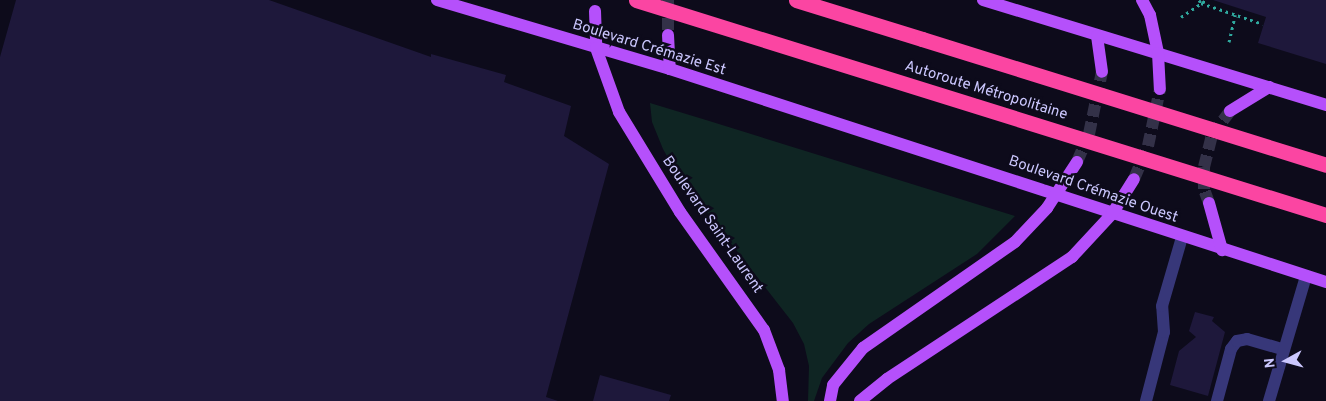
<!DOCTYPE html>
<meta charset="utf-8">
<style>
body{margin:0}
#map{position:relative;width:1326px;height:401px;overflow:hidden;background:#0d0b1b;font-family:Overpass,sans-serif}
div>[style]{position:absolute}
.green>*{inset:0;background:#0f2523}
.building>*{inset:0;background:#1e183b}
.major-tunnel>*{height:12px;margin-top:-6px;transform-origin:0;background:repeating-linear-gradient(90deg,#333148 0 12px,transparent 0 18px)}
.path>*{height:3px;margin-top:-1.5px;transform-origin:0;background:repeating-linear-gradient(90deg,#2fa99e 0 2.5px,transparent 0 6.5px)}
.minor>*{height:12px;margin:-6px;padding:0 6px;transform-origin:6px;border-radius:6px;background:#373779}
.major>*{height:12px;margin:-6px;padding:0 6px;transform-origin:6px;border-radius:6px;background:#b550fb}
.highway>*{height:15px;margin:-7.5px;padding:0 7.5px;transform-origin:7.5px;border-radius:7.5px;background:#fb45a2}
.highway-bridge>*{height:15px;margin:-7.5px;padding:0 7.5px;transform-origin:7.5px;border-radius:7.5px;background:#fb45a2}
span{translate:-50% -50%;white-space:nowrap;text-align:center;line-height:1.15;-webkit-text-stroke:5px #0d0b1b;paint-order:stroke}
.street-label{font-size:15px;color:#cbc7fe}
.north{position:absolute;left:1261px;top:336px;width:50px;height:50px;-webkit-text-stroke:4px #0d0b1b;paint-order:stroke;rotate:263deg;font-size:14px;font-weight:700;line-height:20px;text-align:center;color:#cbc7fe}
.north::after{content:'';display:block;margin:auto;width:18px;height:22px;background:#cbc7fe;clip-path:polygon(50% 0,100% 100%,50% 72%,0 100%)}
</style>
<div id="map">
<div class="green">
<i style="clip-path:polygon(650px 103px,706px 120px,1015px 216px,977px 254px,869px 324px,848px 343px,822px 378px,814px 401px,808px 401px,809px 366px,804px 344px,793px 323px,677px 174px,663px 149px,652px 122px)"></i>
</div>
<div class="building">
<i style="clip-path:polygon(16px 0,269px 0,431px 57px,431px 54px,506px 75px,504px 82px,571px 106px,564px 136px,609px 164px,546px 397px,558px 401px,0 401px,0 57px)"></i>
<i style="clip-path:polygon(1213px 0,1326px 0,1326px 64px,1258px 43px,1266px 17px)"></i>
<i style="clip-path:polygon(1195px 312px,1214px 317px,1212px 321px,1225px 332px,1208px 396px,1170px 385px,1179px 351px,1196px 337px,1189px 331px)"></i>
<i style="clip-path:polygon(600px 375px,671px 395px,669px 401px,593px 401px)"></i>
</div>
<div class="major-tunnel">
<i style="left:668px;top:0;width:35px;rotate:90deg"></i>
<i style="left:1077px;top:162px;width:30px;rotate:-67deg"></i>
<i style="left:1089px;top:134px;width:63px;rotate:-78.2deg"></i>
<i style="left:1134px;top:179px;width:36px;rotate:-67deg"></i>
<i style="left:1148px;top:146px;width:58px;rotate:-78.1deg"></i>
<i style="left:1209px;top:203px;width:15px;rotate:-110deg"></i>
<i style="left:1204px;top:189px;width:22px;rotate:-90deg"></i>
<i style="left:1204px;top:167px;width:33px;rotate:-76deg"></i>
<i style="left:1212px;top:135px;width:30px;rotate:-53deg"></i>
</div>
<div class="path">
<i style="left:1199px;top:0;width:4px;rotate:56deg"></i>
<i style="left:1201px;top:3px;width:65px;rotate:18.7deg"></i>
<i style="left:1181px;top:17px;width:30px;rotate:-34deg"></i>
<i style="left:1229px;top:42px;width:28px;rotate:-77deg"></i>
</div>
<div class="minor">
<i style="left:1146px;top:401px;width:71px;rotate:-75.4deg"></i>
<i style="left:1164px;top:332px;width:26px;rotate:-94deg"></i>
<i style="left:1162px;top:306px;width:72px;rotate:-73.8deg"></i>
<i style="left:1217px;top:401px;width:54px;rotate:-74.9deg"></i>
<i style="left:1231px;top:349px;width:10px;rotate:-53deg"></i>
<i style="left:1237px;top:341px;width:10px;rotate:-11deg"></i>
<i style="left:1247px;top:339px;width:37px;rotate:16deg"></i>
<i style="left:1269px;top:401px;width:130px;rotate:-73.5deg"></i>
</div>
<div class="major">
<i style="left:437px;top:0;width:243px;rotate:16.5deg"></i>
<i style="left:670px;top:69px;width:690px;rotate:17.99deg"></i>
<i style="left:983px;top:0;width:359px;rotate:17deg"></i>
<i style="left:1142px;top:0;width:17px;rotate:62deg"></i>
<i style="left:1150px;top:15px;width:39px;rotate:78deg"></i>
<i style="left:1158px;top:53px;width:36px;rotate:87deg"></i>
<i style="left:595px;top:11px;width:37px;rotate:88deg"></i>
<i style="left:596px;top:48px;width:68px;rotate:70.2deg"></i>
<i style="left:619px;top:112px;width:117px;rotate:58.6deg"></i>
<i style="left:680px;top:212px;width:145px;rotate:54.6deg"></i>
<i style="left:764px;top:330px;width:43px;rotate:69.4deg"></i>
<i style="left:779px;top:370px;width:31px;rotate:83deg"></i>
<i style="left:668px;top:35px;width:34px;rotate:87deg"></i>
<i style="left:1097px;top:36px;width:36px;rotate:82deg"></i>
<i style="left:1230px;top:111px;width:46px;rotate:-31.6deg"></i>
<i style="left:1209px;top:203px;width:49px;rotate:74.5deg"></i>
<i style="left:830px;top:401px;width:16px;rotate:-79deg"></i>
<i style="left:833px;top:385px;width:48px;rotate:-51deg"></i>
<i style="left:863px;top:348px;width:185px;rotate:-34.9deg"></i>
<i style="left:1015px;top:242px;width:47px;rotate:-46.7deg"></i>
<i style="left:1047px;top:208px;width:55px;rotate:-56.9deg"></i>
<i style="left:860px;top:401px;width:35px;rotate:-39deg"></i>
<i style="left:887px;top:379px;width:222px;rotate:-33.4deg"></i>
<i style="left:1072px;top:257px;width:59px;rotate:-47.1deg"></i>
<i style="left:1112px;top:214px;width:41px;rotate:-57.8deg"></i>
</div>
<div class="highway">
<i style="left:796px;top:0;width:132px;rotate:17.2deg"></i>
</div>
<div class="highway-bridge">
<i style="left:636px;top:0;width:723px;rotate:17.31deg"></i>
<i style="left:922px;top:39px;width:423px;rotate:17.3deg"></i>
</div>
<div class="street-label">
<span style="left:649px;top:48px;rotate:17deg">Boulevard Crémazie Est</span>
<span style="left:986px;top:91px;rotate:17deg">Autoroute Métropolitaine</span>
<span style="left:1093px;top:190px;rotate:19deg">Boulevard Crémazie Ouest</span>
<span style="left:712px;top:225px;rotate:55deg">Boulevard Saint-Laurent</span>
</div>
<div class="north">N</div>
</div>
